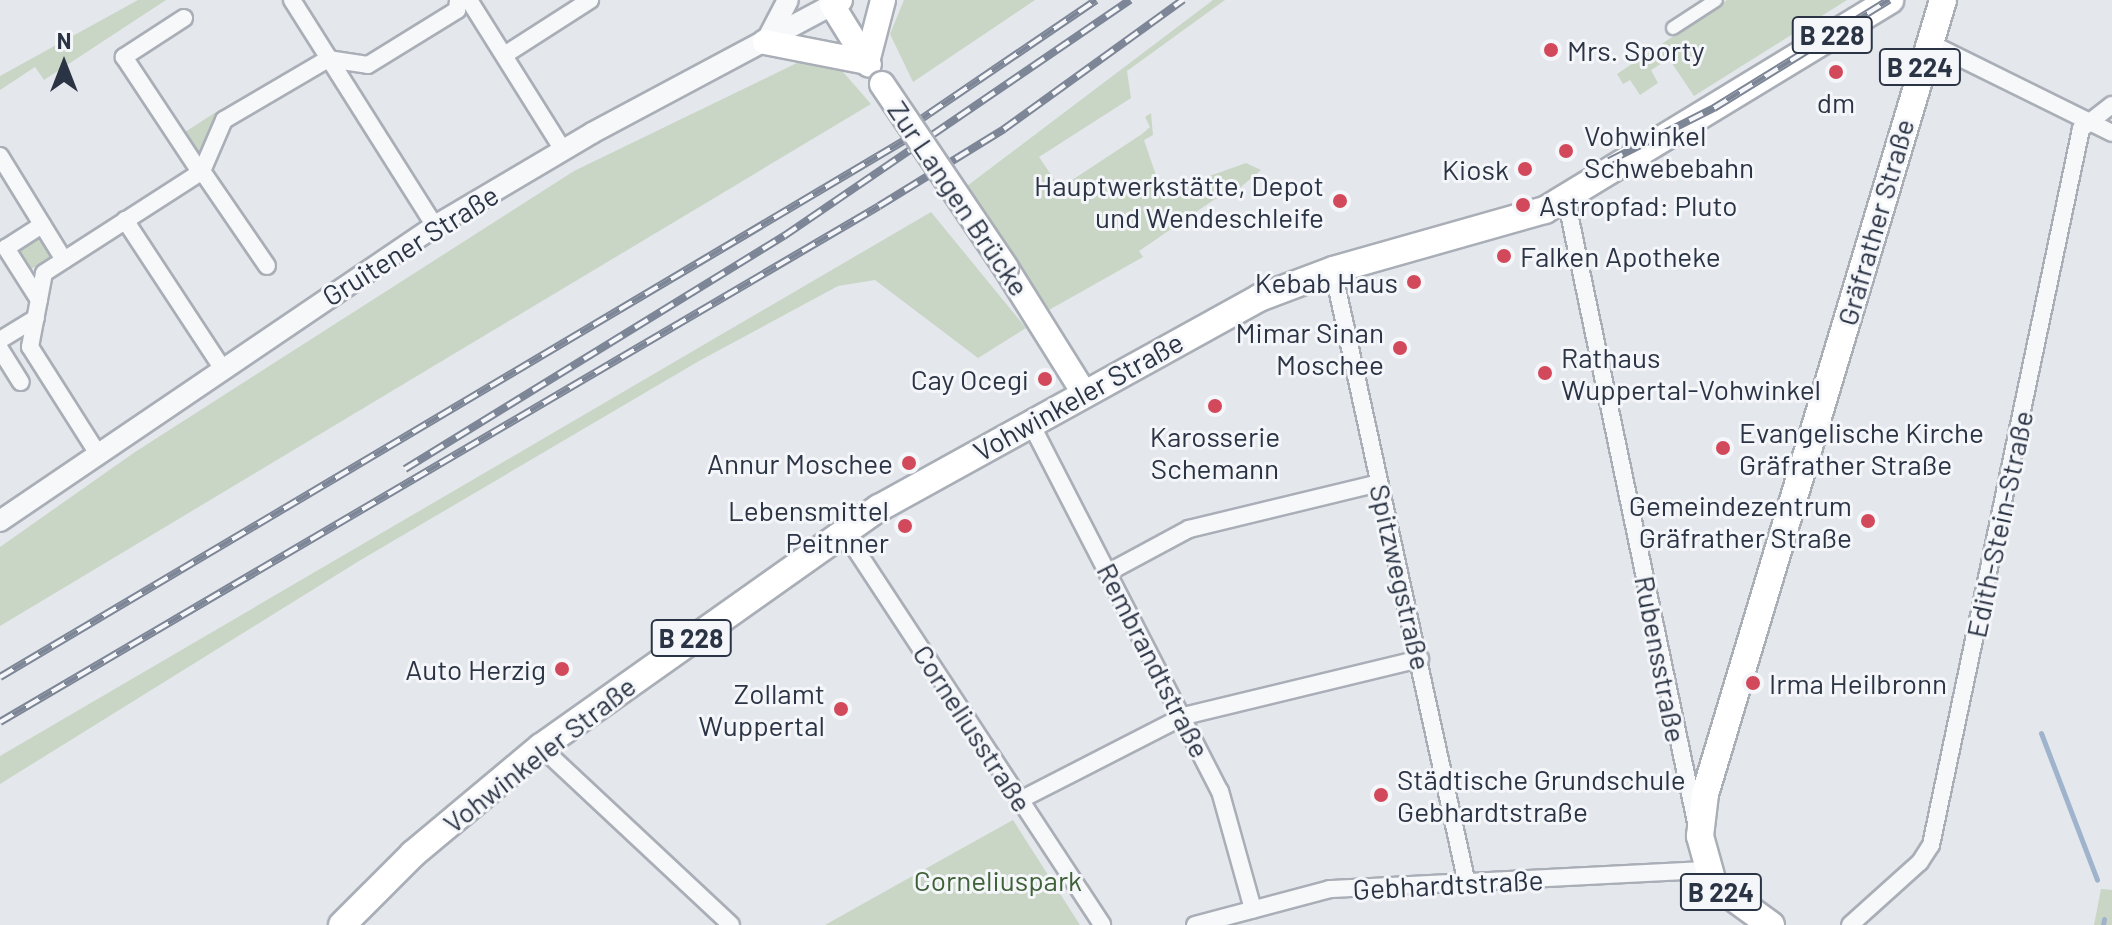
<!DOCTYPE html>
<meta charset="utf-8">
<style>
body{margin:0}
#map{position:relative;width:2112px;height:925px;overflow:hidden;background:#e4e7ec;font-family:Barlow,sans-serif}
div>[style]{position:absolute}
.green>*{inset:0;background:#c9d6c5}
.stream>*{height:5px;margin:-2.5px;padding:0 2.5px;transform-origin:2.5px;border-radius:2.5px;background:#9fb4cc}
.roads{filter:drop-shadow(2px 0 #a9aeb7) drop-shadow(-2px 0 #a9aeb7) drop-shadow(0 2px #a9aeb7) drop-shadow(0 -2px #a9aeb7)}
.pedestrian>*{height:12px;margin:-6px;padding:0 6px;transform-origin:6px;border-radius:6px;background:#f7f8fa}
.minor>*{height:16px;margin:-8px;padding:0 8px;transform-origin:8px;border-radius:8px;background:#f7f8fa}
.tertiary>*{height:20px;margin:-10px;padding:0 10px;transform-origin:10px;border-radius:10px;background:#f7f8fa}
.secondary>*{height:24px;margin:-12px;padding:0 12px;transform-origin:12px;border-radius:12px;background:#fff}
.primary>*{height:26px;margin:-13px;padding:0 13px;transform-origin:13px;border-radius:13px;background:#fff}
.rail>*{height:8px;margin-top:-4px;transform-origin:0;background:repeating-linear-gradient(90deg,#f4f6f9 0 15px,#7d8696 0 30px);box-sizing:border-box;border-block:2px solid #7d8696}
.bridges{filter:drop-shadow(2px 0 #a9aeb7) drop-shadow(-2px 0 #a9aeb7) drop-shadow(0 2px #a9aeb7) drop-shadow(0 -2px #a9aeb7)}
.secondary-bridge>*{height:24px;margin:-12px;padding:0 12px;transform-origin:12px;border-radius:12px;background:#fff}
.dots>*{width:22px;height:22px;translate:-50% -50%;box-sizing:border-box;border:4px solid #f4f6f9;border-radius:50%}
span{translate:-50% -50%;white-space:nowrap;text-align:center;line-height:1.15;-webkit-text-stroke:6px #f4f6f9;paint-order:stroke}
.shield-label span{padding:2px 6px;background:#f4f6f9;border:2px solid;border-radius:6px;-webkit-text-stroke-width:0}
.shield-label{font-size:26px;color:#2b3445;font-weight:700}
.poi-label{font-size:28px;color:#2b3445}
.left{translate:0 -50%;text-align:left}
.right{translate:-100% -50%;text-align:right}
.street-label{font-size:28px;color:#2b3445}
.park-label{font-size:28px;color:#3f6138}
.north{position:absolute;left:24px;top:24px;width:80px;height:80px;-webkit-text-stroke:6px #f4f6f9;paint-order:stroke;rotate:0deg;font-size:22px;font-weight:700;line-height:32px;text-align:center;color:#2b3445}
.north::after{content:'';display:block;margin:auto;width:28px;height:36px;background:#2b3445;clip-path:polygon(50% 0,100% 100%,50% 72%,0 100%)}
</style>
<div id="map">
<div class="green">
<i style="clip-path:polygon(138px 0,166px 0,44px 80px,35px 67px,0 90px,0 76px)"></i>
<i style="clip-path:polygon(904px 0,1035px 0,913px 82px,890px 34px)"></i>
<i style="clip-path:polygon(1213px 0,1225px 0,1127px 71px,1131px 98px,1039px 157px,1060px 188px,1142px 134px,1150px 127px,1145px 117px,1151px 113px,1153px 135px,1144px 140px,1162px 193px,1246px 163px,1261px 170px,1235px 192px,1215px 199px,1139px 251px,1143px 257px,1049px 310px,967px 186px)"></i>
<i style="clip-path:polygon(1727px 0,1847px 0,1694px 96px,1669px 59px,1651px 70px,1658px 83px,1640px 95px,1630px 80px,1623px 84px,1617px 74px)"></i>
<i style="clip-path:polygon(801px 61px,837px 65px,871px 104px,0 626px,0 547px,135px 452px,574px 171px)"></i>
<i style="clip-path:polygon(216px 112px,202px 153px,196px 156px,182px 134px)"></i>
<i style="clip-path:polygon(931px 212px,1026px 328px,978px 358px,875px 280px,838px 286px,699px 361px,359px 561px,0 784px,0 756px)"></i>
<i style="clip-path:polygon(39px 233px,53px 255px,25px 273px,11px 251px)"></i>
<i style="clip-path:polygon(1013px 820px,1080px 925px,825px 925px,959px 850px)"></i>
<i style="clip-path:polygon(2101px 889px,2112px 890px,2112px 925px,2094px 925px)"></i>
</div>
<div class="stream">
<i style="left:2041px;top:733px;width:157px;rotate:69.1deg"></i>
<i style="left:2103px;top:925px;width:6px;rotate:-81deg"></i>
</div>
<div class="roads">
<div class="pedestrian">
<i style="left:1673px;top:28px;width:51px;rotate:-33.1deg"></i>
</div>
<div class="minor">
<i style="left:292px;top:0;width:267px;rotate:57.7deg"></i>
<i style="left:469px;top:0;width:177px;rotate:57.9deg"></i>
<i style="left:184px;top:18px;width:72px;rotate:147deg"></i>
<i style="left:124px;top:57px;width:138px;rotate:56.5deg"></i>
<i style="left:1928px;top:42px;width:205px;rotate:26.3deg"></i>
<i style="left:506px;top:54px;width:100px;rotate:-32.7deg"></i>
<i style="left:0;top:156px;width:122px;rotate:58.4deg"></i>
<i style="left:202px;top:171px;width:115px;rotate:55.6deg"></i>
<i style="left:1566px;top:199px;width:642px;rotate:78.22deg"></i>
<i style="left:125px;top:220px;width:178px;rotate:56.7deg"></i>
<i style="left:1333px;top:270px;width:628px;rotate:77.69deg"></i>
<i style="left:39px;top:300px;width:62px;rotate:-122.4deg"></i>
<i style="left:6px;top:248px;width:43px;rotate:-32.6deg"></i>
<i style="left:0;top:340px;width:42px;rotate:-31.4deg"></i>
<i style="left:0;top:349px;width:39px;rotate:58deg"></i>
<i style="left:1030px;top:422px;width:415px;rotate:62.8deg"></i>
<i style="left:1220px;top:791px;width:123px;rotate:74.4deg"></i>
<i style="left:98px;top:454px;width:127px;rotate:-122.4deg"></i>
<i style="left:30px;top:347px;width:75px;rotate:-79.3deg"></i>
<i style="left:44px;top:273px;width:188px;rotate:-32.8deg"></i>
<i style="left:202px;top:171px;width:56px;rotate:-66.7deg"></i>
<i style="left:224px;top:120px;width:121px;rotate:-30.4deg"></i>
<i style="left:328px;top:59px;width:40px;rotate:8.5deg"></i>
<i style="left:368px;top:65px;width:105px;rotate:-31.7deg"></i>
<i style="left:457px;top:10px;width:10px;rotate:-84deg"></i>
<i style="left:843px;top:530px;width:472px;rotate:56.7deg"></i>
<i style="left:1109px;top:572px;width:91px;rotate:-28.3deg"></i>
<i style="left:1189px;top:529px;width:195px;rotate:-13.6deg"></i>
<i style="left:541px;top:747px;width:260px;rotate:43.1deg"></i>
<i style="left:1020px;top:800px;width:184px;rotate:-27.1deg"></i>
<i style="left:1184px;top:716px;width:243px;rotate:-13.6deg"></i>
<i style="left:1195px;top:925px;width:140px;rotate:-14.9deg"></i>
<i style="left:1330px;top:889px;width:377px;rotate:-2.9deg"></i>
<i style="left:1850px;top:925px;width:94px;rotate:-42deg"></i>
<i style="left:1920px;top:862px;width:20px;rotate:-57deg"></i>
<i style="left:1931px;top:845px;width:732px;rotate:-78.17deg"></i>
<i style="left:2081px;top:129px;width:39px;rotate:-38deg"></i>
</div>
<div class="tertiary">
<i style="left:766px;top:42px;width:47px;rotate:-62.4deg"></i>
<i style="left:0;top:521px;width:526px;rotate:-34.14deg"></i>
<i style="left:435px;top:226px;width:182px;rotate:-30.6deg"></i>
<i style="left:592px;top:133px;width:272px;rotate:-28.1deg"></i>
<i style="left:832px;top:5px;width:6px;rotate:-121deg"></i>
</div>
<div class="secondary">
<i style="left:840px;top:0;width:9px;rotate:148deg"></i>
<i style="left:832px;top:5px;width:70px;rotate:58.3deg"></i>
<i style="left:765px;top:42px;width:104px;rotate:11.1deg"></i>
<i style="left:867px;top:62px;width:64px;rotate:-75.5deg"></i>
<i style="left:1006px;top:268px;width:147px;rotate:58deg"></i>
</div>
<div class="primary">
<i style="left:342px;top:925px;width:100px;rotate:-45deg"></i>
<i style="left:413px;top:854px;width:167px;rotate:-39.9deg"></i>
<i style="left:541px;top:747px;width:414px;rotate:-35.3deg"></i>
<i style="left:879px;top:508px;width:434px;rotate:-28.9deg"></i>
<i style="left:1259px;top:298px;width:79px;rotate:-20.7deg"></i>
<i style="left:1333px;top:270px;width:220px;rotate:-15.8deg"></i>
<i style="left:1545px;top:210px;width:404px;rotate:-31.3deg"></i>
<i style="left:1771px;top:925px;width:72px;rotate:-144.1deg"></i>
<i style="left:1713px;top:883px;width:49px;rotate:-105.5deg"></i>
<i style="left:1700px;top:836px;width:42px;rotate:-83.2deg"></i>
<i style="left:1705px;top:794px;width:829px;rotate:-73.31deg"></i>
</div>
</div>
<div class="rail">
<i style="left:905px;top:130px;width:231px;rotate:-34.2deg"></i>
<i style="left:1609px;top:161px;width:118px;rotate:-26.8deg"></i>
<i style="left:1714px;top:108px;width:206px;rotate:-31.7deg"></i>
<i style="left:405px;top:469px;width:445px;rotate:-31.6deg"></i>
<i style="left:784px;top:236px;width:419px;rotate:-34.3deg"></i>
<i style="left:0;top:677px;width:1072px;rotate:-30.68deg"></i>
<i style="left:0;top:722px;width:1019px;rotate:-30.41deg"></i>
<i style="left:879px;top:206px;width:147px;rotate:-31.6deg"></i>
<i style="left:1004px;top:129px;width:221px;rotate:-35.8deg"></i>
</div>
<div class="bridges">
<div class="secondary-bridge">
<i style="left:882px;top:84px;width:222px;rotate:56deg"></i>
</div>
</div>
<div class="dots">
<i style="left:1551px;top:50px;background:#d1495b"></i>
<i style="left:1836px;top:72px;background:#d1495b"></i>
<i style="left:1566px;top:151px;background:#d1495b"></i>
<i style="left:1525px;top:169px;background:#d1495b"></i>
<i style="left:1340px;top:201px;background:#d1495b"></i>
<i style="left:1523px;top:205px;background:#d1495b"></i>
<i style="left:1504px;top:256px;background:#d1495b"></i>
<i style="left:1414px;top:282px;background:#d1495b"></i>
<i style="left:1400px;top:348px;background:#d1495b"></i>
<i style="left:1545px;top:373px;background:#d1495b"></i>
<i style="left:1045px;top:379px;background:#d1495b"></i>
<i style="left:1215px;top:406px;background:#d1495b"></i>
<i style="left:1723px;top:448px;background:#d1495b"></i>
<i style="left:909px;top:463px;background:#d1495b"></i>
<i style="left:1868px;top:521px;background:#d1495b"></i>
<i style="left:905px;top:526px;background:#d1495b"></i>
<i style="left:562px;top:669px;background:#d1495b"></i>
<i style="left:1753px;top:683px;background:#d1495b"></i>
<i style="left:841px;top:709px;background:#d1495b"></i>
<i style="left:1381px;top:795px;background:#d1495b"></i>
</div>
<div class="shield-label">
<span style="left:1832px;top:35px">B 228</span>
<span style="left:1920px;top:67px">B 224</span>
<span style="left:691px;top:638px">B 228</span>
<span style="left:1721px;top:892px">B 224</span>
</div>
<div class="poi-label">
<span class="left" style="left:1567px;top:50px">Mrs. Sporty</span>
<span style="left:1836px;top:102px">dm</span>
<span class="left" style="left:1584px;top:151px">Vohwinkel<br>Schwebebahn</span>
<span class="right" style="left:1509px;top:169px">Kiosk</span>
<span class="right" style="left:1324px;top:201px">Hauptwerkstätte, Depot<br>und Wendeschleife</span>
<span class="left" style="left:1539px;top:205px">Astropfad: Pluto</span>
<span class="left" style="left:1520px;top:256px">Falken Apotheke</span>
<span class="right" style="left:1398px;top:282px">Kebab Haus</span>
<span class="right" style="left:1384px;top:348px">Mimar Sinan<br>Moschee</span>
<span class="left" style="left:1561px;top:373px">Rathaus<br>Wuppertal-Vohwinkel</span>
<span class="right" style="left:1029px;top:379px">Cay Ocegi</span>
<span class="left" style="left:1739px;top:448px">Evangelische Kirche<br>Gräfrather Straße</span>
<span style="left:1215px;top:452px">Karosserie<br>Schemann</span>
<span class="right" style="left:893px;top:463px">Annur Moschee</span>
<span class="right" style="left:1852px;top:521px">Gemeindezentrum<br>Gräfrather Straße</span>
<span class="right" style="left:889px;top:526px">Lebensmittel<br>Peitnner</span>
<span class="right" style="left:546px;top:669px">Auto Herzig</span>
<span class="left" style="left:1769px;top:683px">Irma Heilbronn</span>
<span class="right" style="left:825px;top:709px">Zollamt<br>Wuppertal</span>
<span class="left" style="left:1397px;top:795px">Städtische Grundschule<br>Gebhardtstraße</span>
</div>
<div class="street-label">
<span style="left:959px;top:198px;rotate:56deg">Zur Langen Brücke</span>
<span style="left:1875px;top:222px;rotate:-74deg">Gräfrather Straße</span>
<span style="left:410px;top:245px;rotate:-32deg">Gruitener Straße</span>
<span style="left:1078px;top:396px;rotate:-29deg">Vohwinkeler Straße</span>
<span style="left:1999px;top:524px;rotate:-78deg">Edith-Stein-Straße</span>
<span style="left:1401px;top:577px;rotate:77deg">Spitzwegstraße</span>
<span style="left:1661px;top:659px;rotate:79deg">Rubensstraße</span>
<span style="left:1154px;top:660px;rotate:63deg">Rembrandtstraße</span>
<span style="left:973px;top:728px;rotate:57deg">Corneliusstraße</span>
<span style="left:539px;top:754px;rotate:-38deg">Vohwinkeler Straße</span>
<span style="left:1448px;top:884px;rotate:-3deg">Gebhardtstraße</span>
</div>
<div class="park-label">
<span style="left:998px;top:880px">Corneliuspark</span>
</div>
<div class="north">N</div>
</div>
